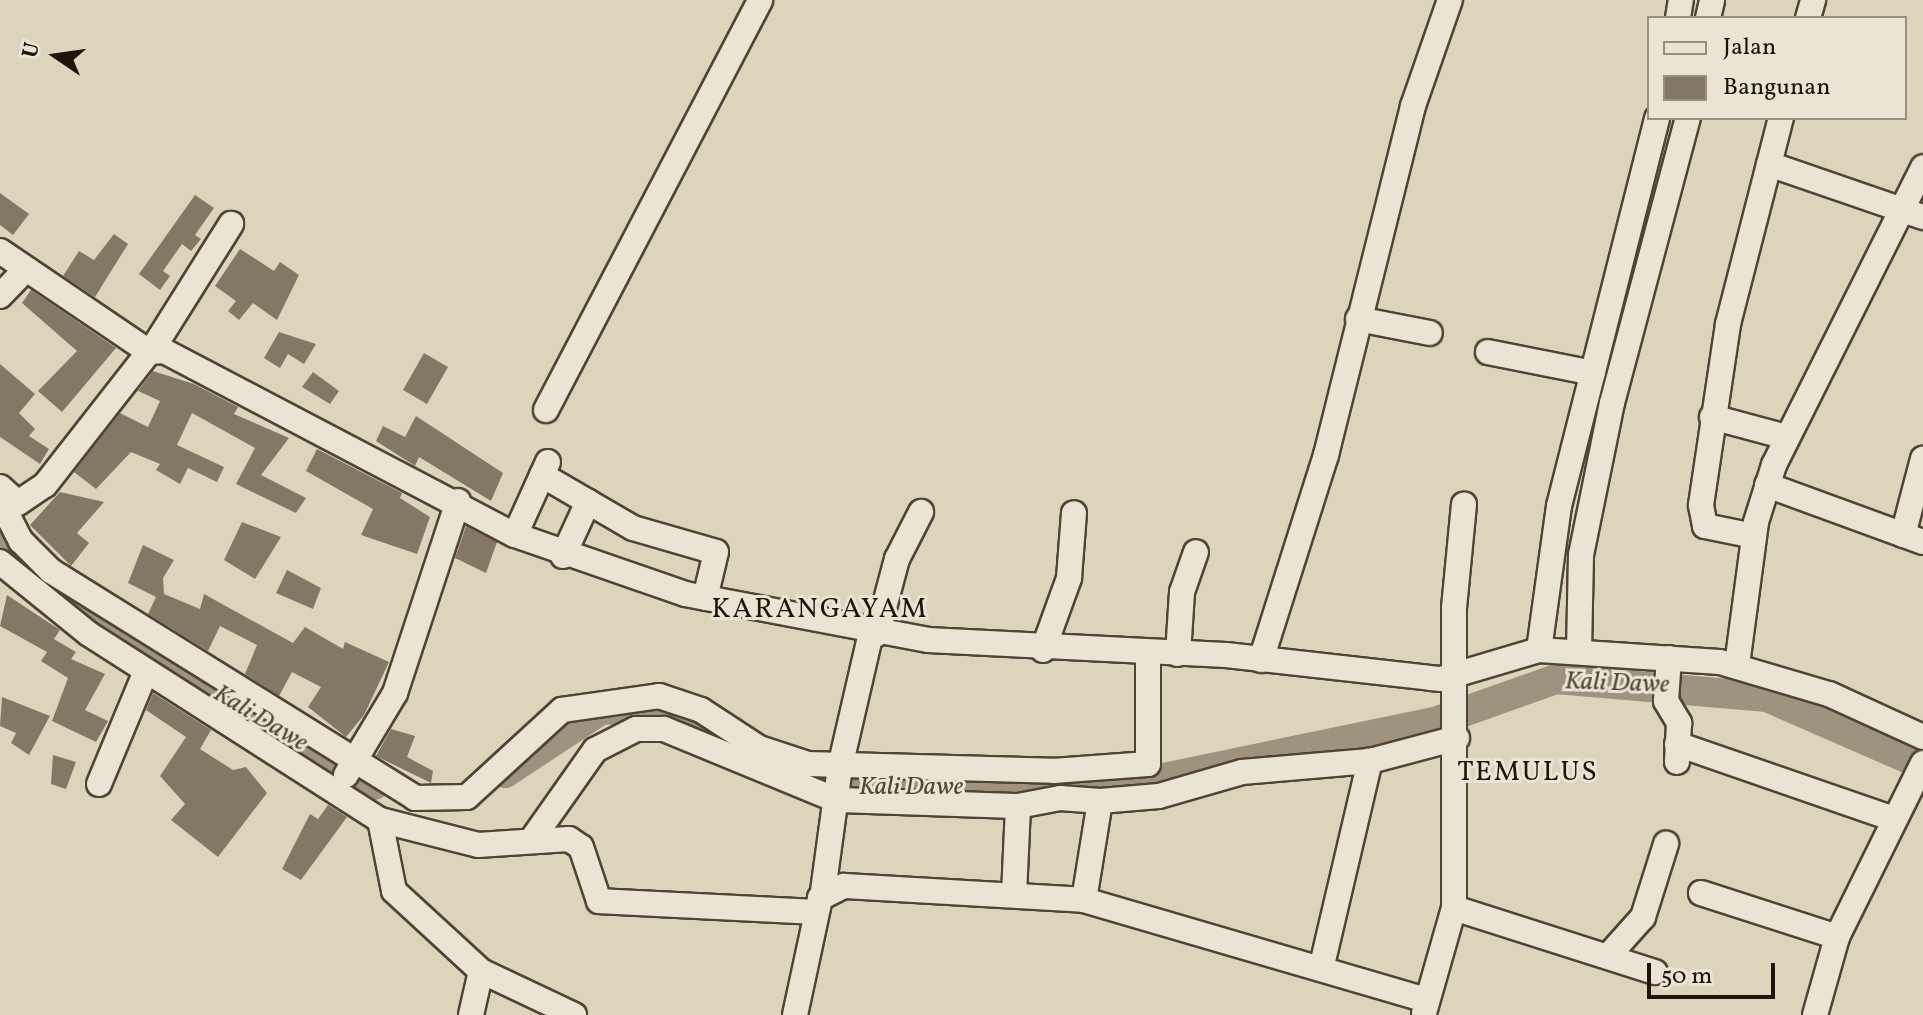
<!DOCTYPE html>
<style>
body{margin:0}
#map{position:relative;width:1923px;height:1015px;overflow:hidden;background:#ddd5bb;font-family:Vollkorn,serif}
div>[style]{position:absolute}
.river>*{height:30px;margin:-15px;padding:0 15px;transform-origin:15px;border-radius:15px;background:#9d937f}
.building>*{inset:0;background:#837866}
.roads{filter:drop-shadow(2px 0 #504436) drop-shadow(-2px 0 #504436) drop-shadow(0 2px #504436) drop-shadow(0 -2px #504436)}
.minor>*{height:24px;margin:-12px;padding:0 12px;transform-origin:12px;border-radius:12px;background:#e9e4d3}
span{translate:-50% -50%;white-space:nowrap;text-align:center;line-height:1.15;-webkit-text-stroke:6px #e9e4d3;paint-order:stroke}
.water-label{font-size:26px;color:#534639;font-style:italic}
.quarter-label{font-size:28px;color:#21130a;letter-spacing:2px}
.legend{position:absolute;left:1647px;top:16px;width:260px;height:104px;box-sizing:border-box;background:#e9e4d3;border:2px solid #999083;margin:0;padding:10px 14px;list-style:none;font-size:24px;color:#21130a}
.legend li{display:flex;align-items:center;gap:16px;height:40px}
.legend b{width:40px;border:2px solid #999083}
.north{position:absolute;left:16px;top:16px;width:80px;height:80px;-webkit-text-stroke:6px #e9e4d3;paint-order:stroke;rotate:283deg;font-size:22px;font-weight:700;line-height:32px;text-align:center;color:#21130a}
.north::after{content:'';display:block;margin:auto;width:28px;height:36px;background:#21130a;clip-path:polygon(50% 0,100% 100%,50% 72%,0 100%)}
.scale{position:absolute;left:1647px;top:963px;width:128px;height:36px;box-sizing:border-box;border:4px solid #21130a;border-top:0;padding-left:10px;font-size:24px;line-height:28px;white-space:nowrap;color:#21130a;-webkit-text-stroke:6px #e9e4d3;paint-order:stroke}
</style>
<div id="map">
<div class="river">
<i style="left:0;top:534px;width:67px;rotate:49.2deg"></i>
<i style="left:44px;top:585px;width:62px;rotate:34.5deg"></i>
<i style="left:95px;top:620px;width:324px;rotate:30.6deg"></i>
<i style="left:505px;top:773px;width:116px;rotate:-33.4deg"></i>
<i style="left:602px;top:709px;width:86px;rotate:4deg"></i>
<i style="left:688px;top:715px;width:25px;rotate:26deg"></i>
<i style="left:812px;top:780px;width:30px;rotate:15deg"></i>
<i style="left:841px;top:788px;width:239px;rotate:0.2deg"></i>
<i style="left:1080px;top:789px;width:69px;rotate:-6.6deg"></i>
<i style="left:1149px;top:781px;width:295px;rotate:-11.7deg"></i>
<i style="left:1438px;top:721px;width:125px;rotate:-19.6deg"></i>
<i style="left:1556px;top:679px;width:212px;rotate:4.9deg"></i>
<i style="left:1767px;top:697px;width:170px;rotate:23.6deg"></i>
</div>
<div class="building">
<i style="clip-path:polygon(0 193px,29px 214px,13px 235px,0 225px)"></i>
<i style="clip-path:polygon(195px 195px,214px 208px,195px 235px,201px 239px,191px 251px,182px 244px,163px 271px,170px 276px,160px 290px,139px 274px)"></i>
<i style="clip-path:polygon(114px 234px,128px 244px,95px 297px,63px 276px,79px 251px,94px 260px)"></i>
<i style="clip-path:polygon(240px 249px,274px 271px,280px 262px,299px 275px,277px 320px,253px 303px,239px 320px,228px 311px,236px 301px,215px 286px)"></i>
<i style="clip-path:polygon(31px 290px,116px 348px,62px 412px,38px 391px,77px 351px,22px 303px)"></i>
<i style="clip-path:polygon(279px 332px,316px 344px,304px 364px,288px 354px,280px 368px,264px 358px)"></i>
<i style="clip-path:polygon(424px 353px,448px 367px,427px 404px,403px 390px)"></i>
<i style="clip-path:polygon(0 364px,35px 394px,19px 413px,35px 429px,29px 436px,49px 449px,40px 464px,0 437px)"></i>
<i style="clip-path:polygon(153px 371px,194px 384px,238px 407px,234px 414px,289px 438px,261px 475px,306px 498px,296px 513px,236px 484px,255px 448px,192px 413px,177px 445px,224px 467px,217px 482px,188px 468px,180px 484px,156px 470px,160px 464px,131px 452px,96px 489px,74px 472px,120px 413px,148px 427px,160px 401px,138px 391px)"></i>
<i style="clip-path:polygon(313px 372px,339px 391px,330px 404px,302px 387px)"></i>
<i style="clip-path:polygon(416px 416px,503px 473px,491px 501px,419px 457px,415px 466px,376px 441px,383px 426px,405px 437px)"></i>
<i style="clip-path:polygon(317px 449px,402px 493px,400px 498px,430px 517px,417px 554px,361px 535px,373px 509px,306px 471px)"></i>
<i style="clip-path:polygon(60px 492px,104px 502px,77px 533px,89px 543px,71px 566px,30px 525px)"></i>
<i style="clip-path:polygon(242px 522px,281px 537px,255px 579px,224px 560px)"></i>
<i style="clip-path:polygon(466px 526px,497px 542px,486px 573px,455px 558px)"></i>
<i style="clip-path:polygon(143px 545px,174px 560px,163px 578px,164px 594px,200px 609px,204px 594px,293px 643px,305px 627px,343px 649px,345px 642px,389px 662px,364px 715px,346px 737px,308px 707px,321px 687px,292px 672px,279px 696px,245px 674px,257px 645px,220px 626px,208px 651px,148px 614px,156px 597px,128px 583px)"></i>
<i style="clip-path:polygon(287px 570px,321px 588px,313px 609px,276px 593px)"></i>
<i style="clip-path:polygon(7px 595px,60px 630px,54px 639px,76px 652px,71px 659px,105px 674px,85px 710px,108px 721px,96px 742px,52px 721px,68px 678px,41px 661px,47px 652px,0 626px)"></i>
<i style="clip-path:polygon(153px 693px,211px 730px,200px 749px,233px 770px,246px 767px,267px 793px,218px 857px,171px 820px,185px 804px,160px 776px,186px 737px,146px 710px)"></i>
<i style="clip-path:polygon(2px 697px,50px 716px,29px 755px,11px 743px,16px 733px,0 726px)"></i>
<i style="clip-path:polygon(391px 729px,415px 736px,407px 757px,433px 771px,431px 783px,376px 756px)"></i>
<i style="clip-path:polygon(53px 755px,76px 762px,66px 789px,51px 784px)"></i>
<i style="clip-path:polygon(328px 805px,347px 817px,301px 880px,282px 869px,310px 814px,318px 819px)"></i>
</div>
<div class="roads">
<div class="minor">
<i style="left:1678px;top:18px;width:18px;rotate:-81deg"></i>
<i style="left:1708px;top:18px;width:18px;rotate:-77deg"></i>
<i style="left:1808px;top:18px;width:19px;rotate:-74deg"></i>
<i style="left:1769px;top:164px;width:163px;rotate:19deg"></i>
<i style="left:0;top:251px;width:180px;rotate:34.1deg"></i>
<i style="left:0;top:296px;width:37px;rotate:-46deg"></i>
<i style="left:1358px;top:319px;width:73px;rotate:11deg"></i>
<i style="left:152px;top:350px;width:149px;rotate:-57.9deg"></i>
<i style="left:1488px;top:352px;width:107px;rotate:11.3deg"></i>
<i style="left:546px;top:410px;width:462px;rotate:-62.4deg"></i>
<i style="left:1712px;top:417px;width:77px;rotate:15.1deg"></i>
<i style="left:542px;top:475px;width:105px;rotate:30.2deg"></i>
<i style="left:633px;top:528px;width:86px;rotate:16.1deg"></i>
<i style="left:716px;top:552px;width:47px;rotate:103.4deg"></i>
<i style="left:1767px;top:485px;width:166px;rotate:20.1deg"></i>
<i style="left:0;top:487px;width:24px;rotate:42deg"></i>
<i style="left:18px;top:503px;width:32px;rotate:-34deg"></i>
<i style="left:45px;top:485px;width:169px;rotate:-52deg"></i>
<i style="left:149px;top:352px;width:15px;rotate:-4deg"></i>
<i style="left:164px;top:351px;width:396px;rotate:27.7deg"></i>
<i style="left:515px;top:535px;width:180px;rotate:19.1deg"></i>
<i style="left:685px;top:594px;width:247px;rotate:10.7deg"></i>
<i style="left:928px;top:640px;width:298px;rotate:2.9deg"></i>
<i style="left:1226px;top:655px;width:216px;rotate:6.4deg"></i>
<i style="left:1441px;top:679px;width:102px;rotate:-16.5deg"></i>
<i style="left:1539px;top:650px;width:181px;rotate:3.8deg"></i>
<i style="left:1720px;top:662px;width:114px;rotate:16.4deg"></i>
<i style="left:1829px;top:694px;width:103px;rotate:24.6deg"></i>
<i style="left:6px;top:512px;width:33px;rotate:63deg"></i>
<i style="left:21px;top:541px;width:42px;rotate:45deg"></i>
<i style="left:51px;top:571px;width:429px;rotate:31.9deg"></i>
<i style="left:415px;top:798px;width:52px;rotate:-1.1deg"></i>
<i style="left:467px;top:797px;width:129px;rotate:-42.5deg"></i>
<i style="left:562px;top:710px;width:98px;rotate:-8.2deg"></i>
<i style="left:659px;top:696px;width:44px;rotate:18.4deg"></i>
<i style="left:701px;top:710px;width:69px;rotate:33.2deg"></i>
<i style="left:759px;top:748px;width:52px;rotate:18.1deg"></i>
<i style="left:808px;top:764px;width:245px;rotate:1.6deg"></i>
<i style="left:1053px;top:771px;width:95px;rotate:-4.2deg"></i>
<i style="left:1148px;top:764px;width:111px;rotate:-90deg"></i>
<i style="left:515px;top:535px;width:80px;rotate:-65.7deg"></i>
<i style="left:1903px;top:535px;width:79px;rotate:-75.3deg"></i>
<i style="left:1754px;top:536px;width:50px;rotate:-168.5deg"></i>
<i style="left:1705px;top:526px;width:21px;rotate:-101deg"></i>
<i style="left:1701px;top:505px;width:183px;rotate:-81.5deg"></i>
<i style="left:1728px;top:324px;width:213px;rotate:-75.6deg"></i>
<i style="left:563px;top:556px;width:60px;rotate:-65.2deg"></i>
<i style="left:0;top:562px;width:114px;rotate:39deg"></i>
<i style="left:89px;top:634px;width:345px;rotate:32.6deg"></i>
<i style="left:380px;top:820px;width:72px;rotate:78.8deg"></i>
<i style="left:394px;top:891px;width:118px;rotate:42.6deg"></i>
<i style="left:481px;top:971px;width:103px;rotate:25.3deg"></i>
<i style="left:877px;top:634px;width:78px;rotate:-75.1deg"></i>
<i style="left:897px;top:559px;width:53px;rotate:-62.9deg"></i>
<i style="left:1043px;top:650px;width:77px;rotate:-70.1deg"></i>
<i style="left:1069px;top:578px;width:65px;rotate:-85.6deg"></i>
<i style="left:1539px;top:650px;width:145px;rotate:-82.1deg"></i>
<i style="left:1559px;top:506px;width:400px;rotate:-75.8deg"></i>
<i style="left:1579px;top:651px;width:96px;rotate:-88.8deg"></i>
<i style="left:1581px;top:555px;width:155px;rotate:-78.5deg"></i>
<i style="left:1612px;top:403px;width:295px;rotate:-75.1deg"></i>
<i style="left:1178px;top:654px;width:62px;rotate:-86.3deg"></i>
<i style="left:1182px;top:592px;width:42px;rotate:-70.7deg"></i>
<i style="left:1669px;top:658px;width:43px;rotate:94deg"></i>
<i style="left:1666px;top:701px;width:26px;rotate:59deg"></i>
<i style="left:1679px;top:723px;width:39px;rotate:93deg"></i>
<i style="left:1261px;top:660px;width:215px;rotate:-72.4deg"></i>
<i style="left:1326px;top:455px;width:360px;rotate:-76deg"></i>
<i style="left:1413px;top:106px;width:112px;rotate:-70.8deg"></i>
<i style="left:1737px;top:665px;width:144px;rotate:-82.4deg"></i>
<i style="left:1756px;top:522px;width:60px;rotate:-72.5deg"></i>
<i style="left:1774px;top:465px;width:333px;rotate:-63.4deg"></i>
<i style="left:1677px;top:744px;width:226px;rotate:19.1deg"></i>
<i style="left:346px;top:775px;width:96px;rotate:-59.1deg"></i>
<i style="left:395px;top:693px;width:202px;rotate:-71.8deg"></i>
<i style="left:99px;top:784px;width:122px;rotate:-67.4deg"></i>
<i style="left:380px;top:820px;width:101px;rotate:14.3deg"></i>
<i style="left:478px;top:845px;width:91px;rotate:-3.8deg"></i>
<i style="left:569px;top:839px;width:14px;rotate:34deg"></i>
<i style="left:581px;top:847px;width:57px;rotate:71.6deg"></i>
<i style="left:599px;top:901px;width:216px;rotate:2.9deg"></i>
<i style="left:533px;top:838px;width:108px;rotate:-54.8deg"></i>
<i style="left:595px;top:750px;width:46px;rotate:-27.1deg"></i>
<i style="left:636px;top:729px;width:28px"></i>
<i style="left:664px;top:729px;width:186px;rotate:22.4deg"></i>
<i style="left:836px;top:800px;width:182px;rotate:1.9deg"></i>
<i style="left:823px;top:891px;width:125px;rotate:-82.2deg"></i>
<i style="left:840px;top:767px;width:138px;rotate:-77deg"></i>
<i style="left:1701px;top:893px;width:143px;rotate:17.9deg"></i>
<i style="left:1014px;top:895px;width:89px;rotate:-87.4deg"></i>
<i style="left:1018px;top:806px;width:43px;rotate:-10.8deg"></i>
<i style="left:1060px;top:798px;width:40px;rotate:4.3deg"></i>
<i style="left:1084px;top:900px;width:100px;rotate:-80.8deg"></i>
<i style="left:1100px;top:801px;width:59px;rotate:-4.8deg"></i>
<i style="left:1159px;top:796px;width:86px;rotate:-16.1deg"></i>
<i style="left:1242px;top:772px;width:128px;rotate:-4.9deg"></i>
<i style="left:1454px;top:908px;width:211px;rotate:17.7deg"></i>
<i style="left:1609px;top:955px;width:51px;rotate:-48.2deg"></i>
<i style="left:1643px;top:917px;width:77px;rotate:-72.5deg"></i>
<i style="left:1322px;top:965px;width:210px;rotate:-76.8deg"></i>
<i style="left:1370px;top:761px;width:90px;rotate:-14.8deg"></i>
<i style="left:1424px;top:1013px;width:109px;rotate:-74.1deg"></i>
<i style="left:1454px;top:908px;width:300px;rotate:-90deg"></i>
<i style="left:1454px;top:608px;width:104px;rotate:-84.5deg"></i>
<i style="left:471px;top:1015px;width:45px;rotate:-77.2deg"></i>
<i style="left:795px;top:1015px;width:120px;rotate:-77.9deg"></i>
<i style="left:820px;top:898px;width:27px;rotate:-27deg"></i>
<i style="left:844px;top:886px;width:240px;rotate:3.3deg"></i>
<i style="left:1084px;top:900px;width:357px;rotate:16.3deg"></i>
<i style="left:1815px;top:1015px;width:81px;rotate:-74.2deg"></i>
<i style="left:1837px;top:937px;width:194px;rotate:-63.7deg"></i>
</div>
</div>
<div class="water-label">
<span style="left:1617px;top:684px;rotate:2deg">Kali Dawe</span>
<span style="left:260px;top:719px;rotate:31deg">Kali Dawe</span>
<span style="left:911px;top:788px">Kali Dawe</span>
</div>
<div class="quarter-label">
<span style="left:820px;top:610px">KARANGAYAM</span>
<span style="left:1528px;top:773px">TEMULUS</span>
</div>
<ul class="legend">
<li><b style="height:10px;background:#e9e4d3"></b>Jalan</li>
<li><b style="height:22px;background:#837866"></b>Bangunan</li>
</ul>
<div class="north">U</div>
<div class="scale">50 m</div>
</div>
